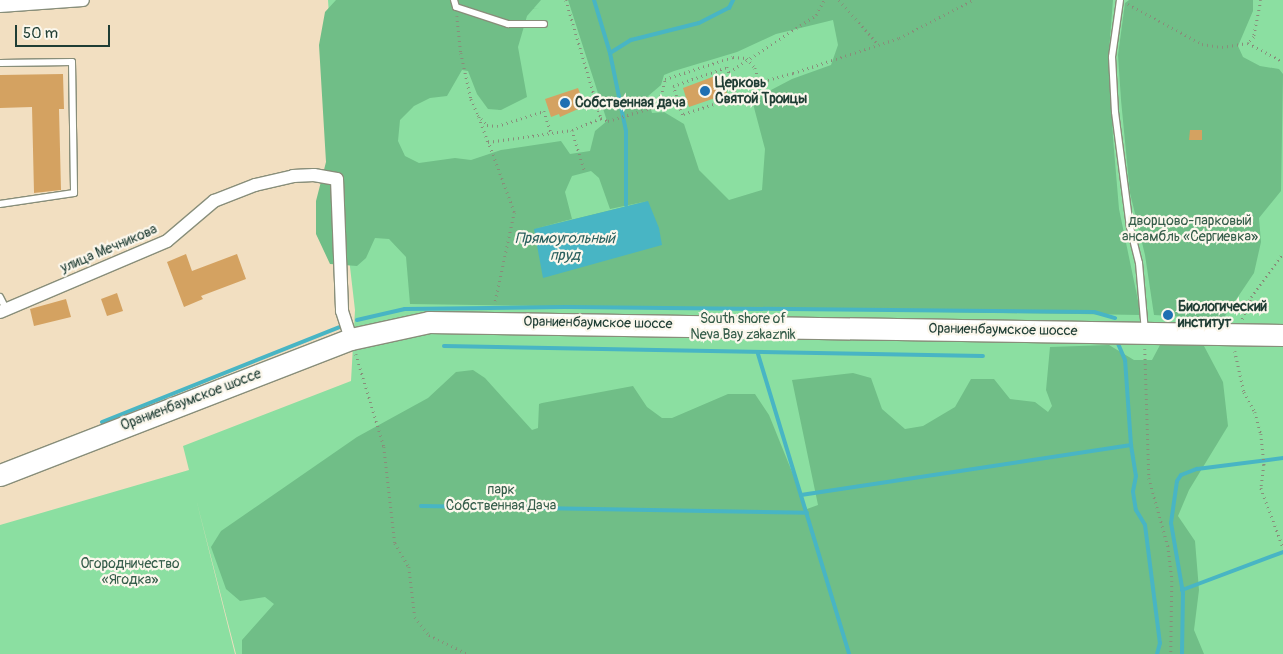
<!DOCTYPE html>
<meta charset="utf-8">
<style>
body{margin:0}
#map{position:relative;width:1283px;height:654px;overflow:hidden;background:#f2dfc1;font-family:Pangolin,sans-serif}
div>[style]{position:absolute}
.green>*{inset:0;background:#8bdfa1}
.forest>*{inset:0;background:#70be87}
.water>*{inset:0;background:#48b5c4}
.stream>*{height:4px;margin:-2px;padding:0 2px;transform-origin:2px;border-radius:2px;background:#48b5c4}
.building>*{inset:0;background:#d4a261}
.path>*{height:2.5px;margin-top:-1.25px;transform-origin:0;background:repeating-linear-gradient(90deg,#888e7a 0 1px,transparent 0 5px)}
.roads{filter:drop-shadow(1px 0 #888e7a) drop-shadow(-1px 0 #888e7a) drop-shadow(0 1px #888e7a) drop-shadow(0 -1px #888e7a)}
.service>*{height:6px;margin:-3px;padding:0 3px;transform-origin:3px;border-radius:3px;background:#fff}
.minor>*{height:12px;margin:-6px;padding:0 6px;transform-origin:6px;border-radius:6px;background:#fff}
.primary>*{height:21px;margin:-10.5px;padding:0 10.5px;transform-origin:10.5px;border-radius:10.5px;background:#fff}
.dots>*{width:14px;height:14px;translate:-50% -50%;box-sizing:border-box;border:2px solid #fbf7ec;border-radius:50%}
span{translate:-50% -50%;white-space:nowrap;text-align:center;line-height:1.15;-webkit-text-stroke:4.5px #fbf7ec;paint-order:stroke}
.poi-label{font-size:14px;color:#1f3d34;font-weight:700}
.left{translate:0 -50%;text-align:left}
.park-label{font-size:14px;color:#355d4a}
.street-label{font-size:14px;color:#1f3d34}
.water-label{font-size:15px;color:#2b615f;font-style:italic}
.scale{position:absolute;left:15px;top:25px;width:95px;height:22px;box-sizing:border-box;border:2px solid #1f3d34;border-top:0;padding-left:6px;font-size:15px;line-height:18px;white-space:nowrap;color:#1f3d34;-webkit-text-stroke:4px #fbf7ec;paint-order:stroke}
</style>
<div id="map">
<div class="green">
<i style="clip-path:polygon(328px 0,1283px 0,1283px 654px,236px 654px,196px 499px,235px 654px,0 654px,0 525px,189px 470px,183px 446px,351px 381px,355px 310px,339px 172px)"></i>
</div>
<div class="forest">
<i style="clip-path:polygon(evenodd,336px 0,541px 0,527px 16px,518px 47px,527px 97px,501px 110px,488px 109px,477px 94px,468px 71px,462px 70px,447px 96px,430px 98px,414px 106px,400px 120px,398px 141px,405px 156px,419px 163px,455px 158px,471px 160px,501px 150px,561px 141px,570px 154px,590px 151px,595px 131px,607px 121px,568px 0,1113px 0,1109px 51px,1113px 138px,1119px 209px,1141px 315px,410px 304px,406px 257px,389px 239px,375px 238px,366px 258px,357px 266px,330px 264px,316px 234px,316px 201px,326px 162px,319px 45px,325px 12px,336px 0,833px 20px,838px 45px,831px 65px,792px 79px,752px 100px,765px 149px,762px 190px,729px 200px,699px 170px,684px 124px,664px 112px,652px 113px,647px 97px,661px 85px,664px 75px,674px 71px,737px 52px,776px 34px,833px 20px,336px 0,591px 171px,599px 178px,610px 209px,648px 201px,534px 229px,572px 219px,565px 192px,572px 176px,591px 171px)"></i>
<i style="clip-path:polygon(1129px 0,1253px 0,1253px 11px,1238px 46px,1243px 57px,1260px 66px,1279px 69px,1283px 74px,1281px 191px,1259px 218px,1261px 242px,1254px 273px,1223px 319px,1154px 315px,1145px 255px,1130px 193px,1121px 100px,1118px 55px,1125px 3px)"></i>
<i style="clip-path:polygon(1109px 345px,1134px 360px,1152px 360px,1160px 345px,1204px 346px,1223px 382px,1228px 426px,1189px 490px,1178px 516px,1195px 541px,1199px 590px,1194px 630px,1204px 654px,242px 654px,242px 640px,274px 604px,265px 597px,240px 601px,226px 589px,211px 547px,221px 531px,357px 437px,428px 398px,456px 372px,473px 370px,485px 378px,532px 430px,538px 428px,539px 404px,542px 403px,633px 386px,647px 407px,662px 418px,672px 418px,728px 394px,755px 394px,769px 415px,807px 509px,818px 505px,792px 380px,853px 373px,871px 378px,882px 409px,905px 429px,923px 426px,955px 407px,971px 379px,994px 379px,1010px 399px,1035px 402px,1048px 412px,1052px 406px,1046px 390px,1050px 347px)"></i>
</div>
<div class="water">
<i style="clip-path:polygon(648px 201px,659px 228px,662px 245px,543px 278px,534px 229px)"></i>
</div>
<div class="stream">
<i style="left:594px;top:0;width:55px;rotate:73.2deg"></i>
<i style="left:610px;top:53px;width:80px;rotate:78.4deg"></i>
<i style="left:626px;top:131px;width:74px;rotate:90deg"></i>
<i style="left:610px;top:53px;width:25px;rotate:-32deg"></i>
<i style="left:631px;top:40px;width:70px;rotate:-14deg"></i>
<i style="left:699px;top:23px;width:34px;rotate:-27deg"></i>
<i style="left:729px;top:8px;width:9px;rotate:-63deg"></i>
<i style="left:357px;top:320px;width:49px;rotate:-12.9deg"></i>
<i style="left:405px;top:309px;width:160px;rotate:-0.7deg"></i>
<i style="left:565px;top:307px;width:529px;rotate:0.54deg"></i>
<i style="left:1094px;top:312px;width:22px;rotate:16deg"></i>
<i style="left:444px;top:346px;width:539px;rotate:1.06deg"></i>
<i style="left:758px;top:354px;width:313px;rotate:73.1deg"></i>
<i style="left:102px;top:422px;width:255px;rotate:-21.8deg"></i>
<i style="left:1131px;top:445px;width:31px;rotate:81deg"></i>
<i style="left:1136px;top:476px;width:16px;rotate:101deg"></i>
<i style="left:1133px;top:492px;width:18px;rotate:81deg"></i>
<i style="left:1136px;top:510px;width:17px;rotate:59deg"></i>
<i style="left:1145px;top:525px;width:119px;rotate:82.8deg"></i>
<i style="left:1160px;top:643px;width:11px;rotate:105deg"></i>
<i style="left:801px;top:495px;width:334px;rotate:-8.6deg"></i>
<i style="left:1131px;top:445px;width:85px;rotate:-94deg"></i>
<i style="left:1125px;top:360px;width:21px;rotate:-113deg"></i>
<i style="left:421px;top:506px;width:386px;rotate:1deg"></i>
<i style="left:1182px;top:590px;width:108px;rotate:-20.6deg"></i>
<i style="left:1182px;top:654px;width:61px;rotate:-89.1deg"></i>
<i style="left:1183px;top:593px;width:71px;rotate:-99.7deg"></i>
<i style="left:1171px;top:523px;width:42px;rotate:-81.9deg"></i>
<i style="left:1177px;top:481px;width:7px;rotate:-56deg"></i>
<i style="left:1181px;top:475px;width:17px;rotate:-21deg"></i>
<i style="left:1197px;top:469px;width:87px;rotate:-7.3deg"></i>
</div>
<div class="building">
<i style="clip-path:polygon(63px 74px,64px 109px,59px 109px,61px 190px,34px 193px,32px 107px,0 108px,0 75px)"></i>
<i style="clip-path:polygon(715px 76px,724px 78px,727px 94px,689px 107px,683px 88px)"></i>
<i style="clip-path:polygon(578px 88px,585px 106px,560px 117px,559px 114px,551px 117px,545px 99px)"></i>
<i style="clip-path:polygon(1190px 130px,1202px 130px,1202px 140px,1189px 140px)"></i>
<i style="clip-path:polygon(186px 254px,192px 271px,237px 254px,246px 279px,201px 296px,203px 299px,184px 307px,167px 262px)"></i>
<i style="clip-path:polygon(117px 293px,123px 311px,107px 316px,101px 299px)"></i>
<i style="clip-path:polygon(66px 299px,71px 317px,34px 326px,30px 309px)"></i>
</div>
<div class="path">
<i style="left:566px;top:0;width:123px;rotate:73.5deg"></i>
<i style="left:839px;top:0;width:59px;rotate:48.4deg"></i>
<i style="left:1261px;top:0;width:38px;rotate:101deg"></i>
<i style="left:1254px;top:37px;width:8px;rotate:135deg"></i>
<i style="left:1248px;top:43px;width:40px;rotate:28deg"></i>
<i style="left:1128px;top:4px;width:84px;rotate:28.4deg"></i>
<i style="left:1202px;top:44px;width:20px;rotate:9deg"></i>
<i style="left:1222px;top:47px;width:26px;rotate:-9deg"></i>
<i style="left:457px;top:16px;width:37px;rotate:84deg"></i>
<i style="left:461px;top:53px;width:47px;rotate:77.7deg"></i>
<i style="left:471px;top:99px;width:17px;rotate:66deg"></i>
<i style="left:478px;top:115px;width:13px;rotate:48deg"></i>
<i style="left:487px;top:125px;width:10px;rotate:6deg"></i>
<i style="left:497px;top:126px;width:49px;rotate:-17.7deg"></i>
<i style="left:544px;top:111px;width:22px;rotate:72deg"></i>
<i style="left:727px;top:67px;width:32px;rotate:72deg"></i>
<i style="left:737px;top:97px;width:58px;rotate:161.9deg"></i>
<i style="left:682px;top:115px;width:30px;rotate:-107deg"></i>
<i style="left:673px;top:86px;width:57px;rotate:-19.4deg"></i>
<i style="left:729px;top:72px;width:104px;rotate:-33.2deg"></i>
<i style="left:816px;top:15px;width:17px;rotate:-62deg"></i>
<i style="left:734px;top:89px;width:61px;rotate:-15.2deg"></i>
<i style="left:793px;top:73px;width:112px;rotate:-18.3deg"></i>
<i style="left:899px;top:38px;width:83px;rotate:-27.2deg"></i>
<i style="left:658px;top:106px;width:28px;rotate:-75deg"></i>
<i style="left:665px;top:79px;width:71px;rotate:-17.9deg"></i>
<i style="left:733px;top:57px;width:14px;rotate:4deg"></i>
<i style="left:747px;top:58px;width:13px;rotate:51deg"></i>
<i style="left:755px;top:68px;width:16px;rotate:72deg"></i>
<i style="left:479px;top:117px;width:27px;rotate:70deg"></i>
<i style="left:572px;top:130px;width:44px;rotate:72.8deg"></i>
<i style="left:495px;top:301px;width:91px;rotate:-77.9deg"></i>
<i style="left:514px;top:212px;width:75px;rotate:-110.4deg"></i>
<i style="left:488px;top:142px;width:85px;rotate:-8.1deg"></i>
<i style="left:572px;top:130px;width:31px;rotate:-22deg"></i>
<i style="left:601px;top:118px;width:8px;rotate:23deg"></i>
<i style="left:608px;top:121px;width:72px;rotate:-16.9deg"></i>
<i style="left:1242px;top:319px;width:24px;rotate:-68deg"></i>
<i style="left:1251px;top:297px;width:54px;rotate:-54deg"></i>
<i style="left:1145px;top:349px;width:129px;rotate:88.2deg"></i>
<i style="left:1149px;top:478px;width:71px;rotate:74.4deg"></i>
<i style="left:1168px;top:546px;width:35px;rotate:83deg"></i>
<i style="left:1172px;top:581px;width:73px;rotate:90.8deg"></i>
<i style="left:1235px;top:351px;width:42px;rotate:77.6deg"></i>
<i style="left:1244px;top:392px;width:23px;rotate:61deg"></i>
<i style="left:1255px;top:412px;width:23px;rotate:75deg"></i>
<i style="left:1261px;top:434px;width:31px;rotate:84deg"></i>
<i style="left:1264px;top:465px;width:23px;rotate:97deg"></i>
<i style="left:1261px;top:488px;width:63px;rotate:69.6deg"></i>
<i style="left:356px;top:354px;width:97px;rotate:73.2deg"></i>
<i style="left:384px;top:447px;width:97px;rotate:83.5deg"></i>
<i style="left:395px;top:543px;width:28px;rotate:60deg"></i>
<i style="left:409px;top:567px;width:50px;rotate:83.2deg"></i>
<i style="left:415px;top:617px;width:23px;rotate:52deg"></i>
<i style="left:429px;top:635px;width:43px;rotate:26deg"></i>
</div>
<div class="roads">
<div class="service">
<i style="left:454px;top:0;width:7px;rotate:74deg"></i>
<i style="left:456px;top:7px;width:55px;rotate:18.1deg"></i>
<i style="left:508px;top:24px;width:36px"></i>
<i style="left:1120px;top:0;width:58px;rotate:98deg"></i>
<i style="left:1112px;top:57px;width:55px;rotate:86.9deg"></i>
<i style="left:1115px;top:112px;width:116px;rotate:82.6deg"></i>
<i style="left:1130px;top:227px;width:37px;rotate:76deg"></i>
<i style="left:1139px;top:263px;width:68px;rotate:85deg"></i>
<i style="left:0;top:63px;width:72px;rotate:-0.8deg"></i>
<i style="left:72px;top:62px;width:131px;rotate:89.1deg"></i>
<i style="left:74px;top:193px;width:75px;rotate:171.5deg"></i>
<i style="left:0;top:297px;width:13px;rotate:63deg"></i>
</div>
<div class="minor">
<i style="left:0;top:6px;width:83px;rotate:-4.1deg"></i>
<i style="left:0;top:312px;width:181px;rotate:-23deg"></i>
<i style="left:167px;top:241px;width:62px;rotate:-40.4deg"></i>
<i style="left:214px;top:201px;width:44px;rotate:-21.3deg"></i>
<i style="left:255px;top:185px;width:39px;rotate:-13deg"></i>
<i style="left:293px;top:176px;width:21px;rotate:-3deg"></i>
<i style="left:314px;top:175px;width:23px;rotate:10deg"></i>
<i style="left:337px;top:179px;width:132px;rotate:87.8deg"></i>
<i style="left:342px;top:311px;width:29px;rotate:72deg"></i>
</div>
<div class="primary">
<i style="left:0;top:475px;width:376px;rotate:-21.2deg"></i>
<i style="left:351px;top:339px;width:80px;rotate:-12.3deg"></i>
<i style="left:429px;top:322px;width:854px;rotate:0.87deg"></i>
</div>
</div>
<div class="dots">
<i style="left:705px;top:91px;background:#1f6fb2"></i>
<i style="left:565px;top:103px;background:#1f6fb2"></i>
<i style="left:1168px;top:315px;background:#1f6fb2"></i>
</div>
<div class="poi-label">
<span class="left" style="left:715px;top:91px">Церковь<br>Святой Троицы</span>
<span class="left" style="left:575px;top:103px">Собственная дача</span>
<span class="left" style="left:1178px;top:315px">Биологический<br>институт</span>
</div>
<div class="park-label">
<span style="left:1190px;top:229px">дворцово-парковый<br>ансамбль «Сергиевка»</span>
<span style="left:743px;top:327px">South shore of<br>Neva Bay zakaznik</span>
<span style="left:501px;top:498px">парк<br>Собственная Дача</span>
<span style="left:130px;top:572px">Огородничество<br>«Ягодка»</span>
</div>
<div class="street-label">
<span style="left:109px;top:249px;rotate:-23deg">улица Мечникова</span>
<span style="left:598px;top:323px;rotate:1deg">Ораниенбаумское шоссе</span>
<span style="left:1003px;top:330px;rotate:1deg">Ораниенбаумское шоссе</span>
<span style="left:191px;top:400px;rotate:-21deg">Ораниенбаумское шоссе</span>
</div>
<div class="water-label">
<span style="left:565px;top:247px">Прямоугольный<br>пруд</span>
</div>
<div class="scale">50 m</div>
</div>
